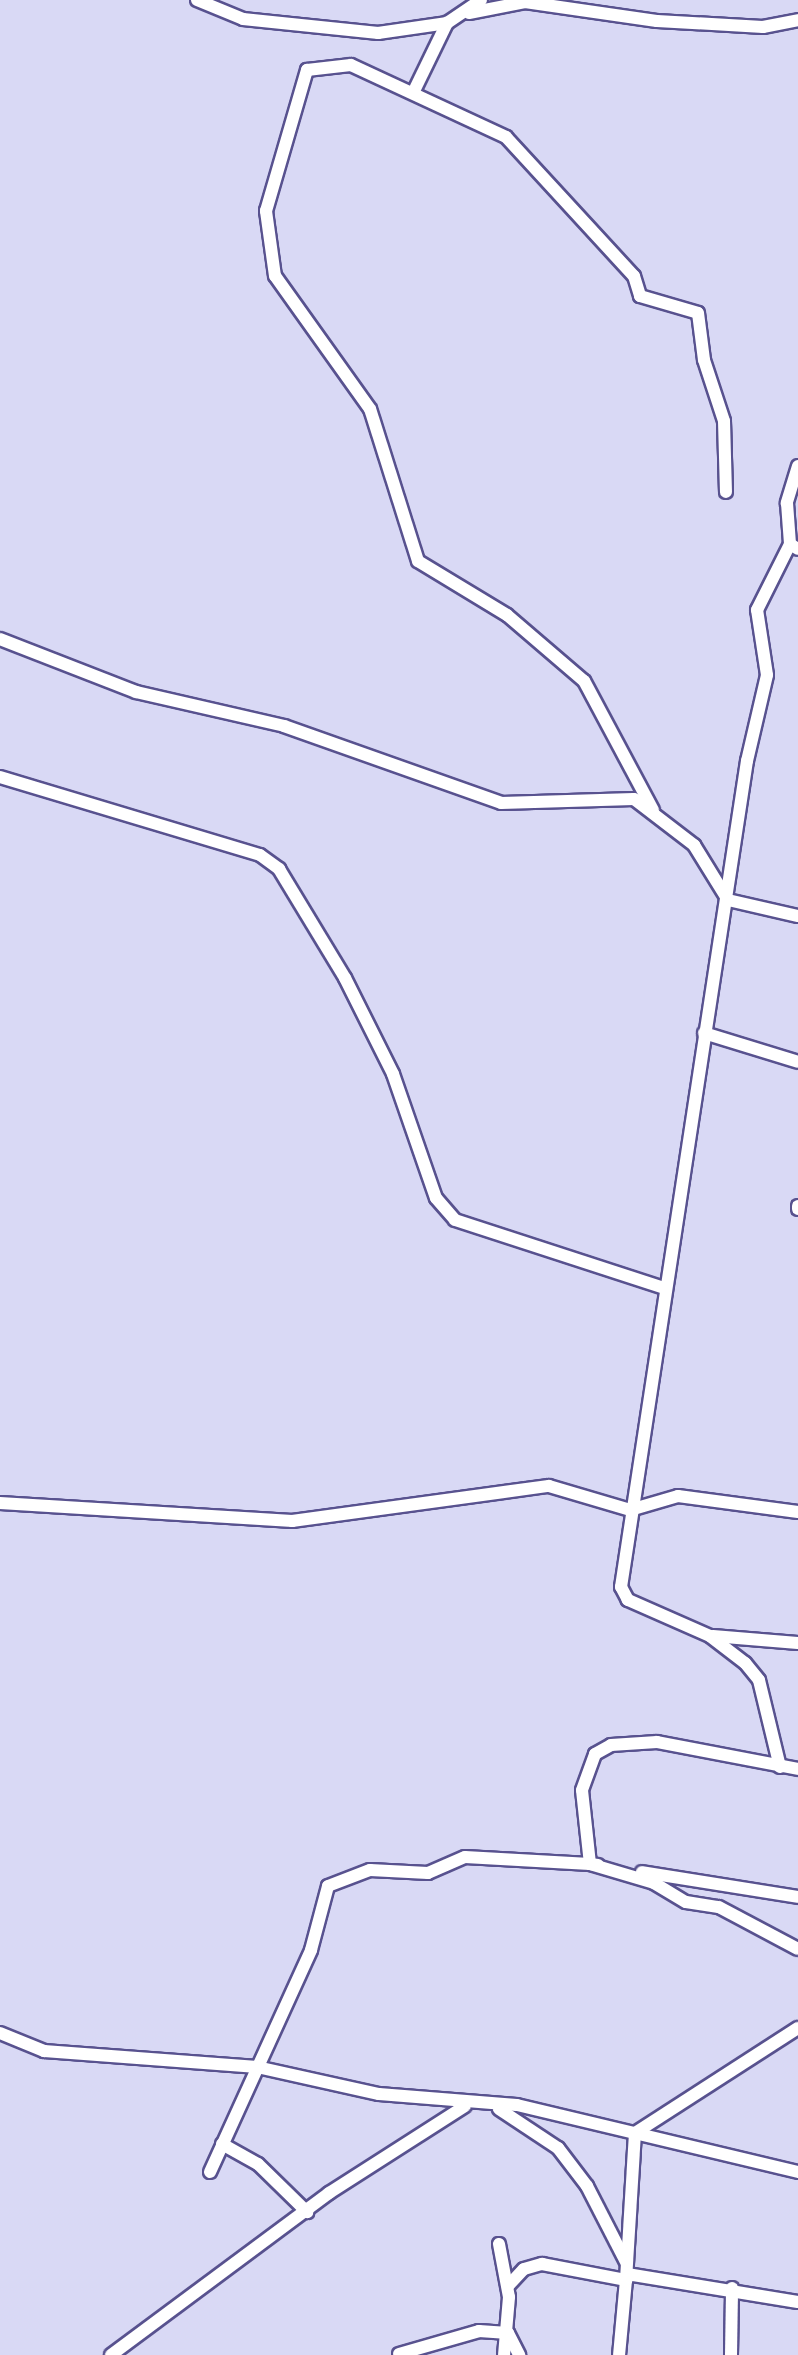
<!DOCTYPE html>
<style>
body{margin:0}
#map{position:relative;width:798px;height:2355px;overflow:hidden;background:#d9d9f5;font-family:"PT Serif",serif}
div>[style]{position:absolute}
.roads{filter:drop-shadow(2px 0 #58528f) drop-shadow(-2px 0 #58528f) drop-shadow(0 2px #58528f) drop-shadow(0 -2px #58528f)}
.street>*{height:12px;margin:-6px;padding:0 6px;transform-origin:6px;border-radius:6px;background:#fff}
span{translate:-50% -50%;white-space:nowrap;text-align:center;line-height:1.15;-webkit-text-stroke:8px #fdfdfd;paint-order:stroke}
</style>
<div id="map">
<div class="roads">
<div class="street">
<i style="left:197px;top:0;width:50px;rotate:22.4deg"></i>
<i style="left:243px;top:19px;width:136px;rotate:5.9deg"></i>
<i style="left:378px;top:33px;width:70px;rotate:-8.2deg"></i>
<i style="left:447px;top:23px;width:41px;rotate:-34.1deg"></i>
<i style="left:469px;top:13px;width:57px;rotate:-11.1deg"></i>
<i style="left:525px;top:2px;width:133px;rotate:8.2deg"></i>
<i style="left:657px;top:21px;width:106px;rotate:3.2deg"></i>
<i style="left:763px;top:27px;width:36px;rotate:-11deg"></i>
<i style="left:414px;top:91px;width:76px;rotate:-64.1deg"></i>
<i style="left:798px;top:466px;width:39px;rotate:107deg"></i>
<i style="left:787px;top:503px;width:41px;rotate:85.8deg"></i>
<i style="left:790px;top:544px;width:9px;rotate:32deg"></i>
<i style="left:0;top:639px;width:146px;rotate:21.3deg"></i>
<i style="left:136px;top:692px;width:152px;rotate:12.9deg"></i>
<i style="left:284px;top:726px;width:230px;rotate:19.5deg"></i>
<i style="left:501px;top:803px;width:133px;rotate:-1.7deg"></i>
<i style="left:634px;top:799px;width:76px;rotate:37.5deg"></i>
<i style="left:694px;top:845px;width:65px;rotate:58.3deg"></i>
<i style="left:728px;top:900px;width:72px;rotate:12.9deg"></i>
<i style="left:0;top:777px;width:271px;rotate:16.7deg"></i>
<i style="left:260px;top:855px;width:24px;rotate:36deg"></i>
<i style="left:279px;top:869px;width:127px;rotate:58.8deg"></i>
<i style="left:345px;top:978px;width:107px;rotate:63.4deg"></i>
<i style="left:393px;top:1074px;width:131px;rotate:70.9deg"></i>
<i style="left:436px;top:1198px;width:29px;rotate:49deg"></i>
<i style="left:455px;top:1220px;width:220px;rotate:18deg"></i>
<i style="left:653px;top:810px;width:146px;rotate:-118.1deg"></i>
<i style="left:584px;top:681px;width:101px;rotate:-139.4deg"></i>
<i style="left:507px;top:615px;width:104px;rotate:-148.8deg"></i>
<i style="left:418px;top:561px;width:159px;rotate:-107.5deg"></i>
<i style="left:370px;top:409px;width:163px;rotate:-125.5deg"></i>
<i style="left:275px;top:276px;width:66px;rotate:-97.9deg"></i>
<i style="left:266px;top:211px;width:147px;rotate:-73.8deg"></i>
<i style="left:307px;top:70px;width:44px;rotate:-6.5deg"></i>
<i style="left:351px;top:65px;width:171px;rotate:24.9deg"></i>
<i style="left:506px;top:137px;width:189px;rotate:47.4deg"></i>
<i style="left:634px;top:276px;width:21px;rotate:73deg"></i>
<i style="left:640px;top:296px;width:60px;rotate:16.3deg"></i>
<i style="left:698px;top:313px;width:47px;rotate:82.7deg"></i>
<i style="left:704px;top:360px;width:64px;rotate:71.8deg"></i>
<i style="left:724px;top:421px;width:71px;rotate:88.4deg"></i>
<i style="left:704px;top:1033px;width:98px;rotate:17.1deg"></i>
<i style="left:798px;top:1206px;width:3px;rotate:90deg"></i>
<i style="left:0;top:1503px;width:293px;rotate:3.5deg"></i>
<i style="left:292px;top:1521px;width:259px;rotate:-7.8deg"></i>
<i style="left:549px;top:1486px;width:84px;rotate:16.5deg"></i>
<i style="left:630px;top:1510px;width:50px;rotate:-16.3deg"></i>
<i style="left:678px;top:1496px;width:121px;rotate:7.6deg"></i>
<i style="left:713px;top:1636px;width:85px;rotate:4.7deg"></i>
<i style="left:780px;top:1767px;width:89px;rotate:-103.6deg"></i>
<i style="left:759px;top:1680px;width:22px;rotate:-129deg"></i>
<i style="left:745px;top:1663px;width:44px;rotate:-142.4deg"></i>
<i style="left:710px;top:1636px;width:90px;rotate:-156.3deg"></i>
<i style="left:628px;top:1600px;width:15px;rotate:-118deg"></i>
<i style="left:621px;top:1587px;width:836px;rotate:-81.33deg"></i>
<i style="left:747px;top:761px;width:88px;rotate:-76.9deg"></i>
<i style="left:767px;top:675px;width:66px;rotate:-98.7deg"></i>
<i style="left:757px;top:610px;width:74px;rotate:-63.4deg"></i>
<i style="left:598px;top:1865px;width:8px;rotate:-173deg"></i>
<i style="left:590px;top:1864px;width:74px;rotate:-96.2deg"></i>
<i style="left:582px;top:1790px;width:38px;rotate:-70deg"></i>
<i style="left:595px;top:1754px;width:18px;rotate:-29deg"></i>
<i style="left:611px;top:1745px;width:46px;rotate:-3.7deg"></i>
<i style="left:657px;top:1742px;width:144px;rotate:10.8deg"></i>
<i style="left:642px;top:1872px;width:158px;rotate:9.1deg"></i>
<i style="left:0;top:2033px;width:48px;rotate:22.2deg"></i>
<i style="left:44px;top:2051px;width:214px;rotate:4.3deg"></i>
<i style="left:257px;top:2067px;width:125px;rotate:12.5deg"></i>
<i style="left:379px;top:2094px;width:138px;rotate:4.6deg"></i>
<i style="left:517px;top:2105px;width:289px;rotate:13.4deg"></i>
<i style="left:499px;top:2109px;width:71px;rotate:33.5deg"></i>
<i style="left:558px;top:2148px;width:48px;rotate:52.7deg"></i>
<i style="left:587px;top:2186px;width:85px;rotate:62.8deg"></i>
<i style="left:222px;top:2144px;width:41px;rotate:29.1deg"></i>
<i style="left:258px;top:2164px;width:69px;rotate:44.4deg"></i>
<i style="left:210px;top:2172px;width:244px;rotate:-65.5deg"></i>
<i style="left:311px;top:1950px;width:66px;rotate:-75.1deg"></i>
<i style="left:328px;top:1886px;width:45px;rotate:-20.9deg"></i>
<i style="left:370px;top:1870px;width:58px;rotate:3deg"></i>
<i style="left:428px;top:1873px;width:40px;rotate:-23.4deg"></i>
<i style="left:465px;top:1857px;width:125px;rotate:3.2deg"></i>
<i style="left:590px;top:1864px;width:67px;rotate:16.5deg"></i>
<i style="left:654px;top:1883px;width:37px;rotate:31deg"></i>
<i style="left:686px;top:1902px;width:33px;rotate:9deg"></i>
<i style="left:719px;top:1907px;width:89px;rotate:28deg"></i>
<i style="left:499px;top:2244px;width:54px;rotate:79.3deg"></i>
<i style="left:509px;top:2297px;width:58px;rotate:94.9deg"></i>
<i style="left:627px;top:2274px;width:173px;rotate:9.3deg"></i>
<i style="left:626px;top:2280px;width:147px;rotate:-86.5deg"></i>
<i style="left:635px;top:2133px;width:194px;rotate:-32.8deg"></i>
<i style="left:508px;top:2286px;width:23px;rotate:-47deg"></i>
<i style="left:524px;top:2269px;width:19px;rotate:-16deg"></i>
<i style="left:542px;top:2264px;width:86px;rotate:10.8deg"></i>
<i style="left:626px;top:2280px;width:75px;rotate:95.3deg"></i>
<i style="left:399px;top:2354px;width:83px;rotate:-16deg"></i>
<i style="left:479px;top:2331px;width:29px;rotate:4deg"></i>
<i style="left:508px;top:2333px;width:25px;rotate:63deg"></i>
<i style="left:111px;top:2355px;width:272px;rotate:-36.6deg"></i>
<i style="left:329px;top:2193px;width:161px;rotate:-32.6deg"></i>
<i style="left:731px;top:2355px;width:67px;rotate:-89.1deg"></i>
</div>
</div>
</div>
